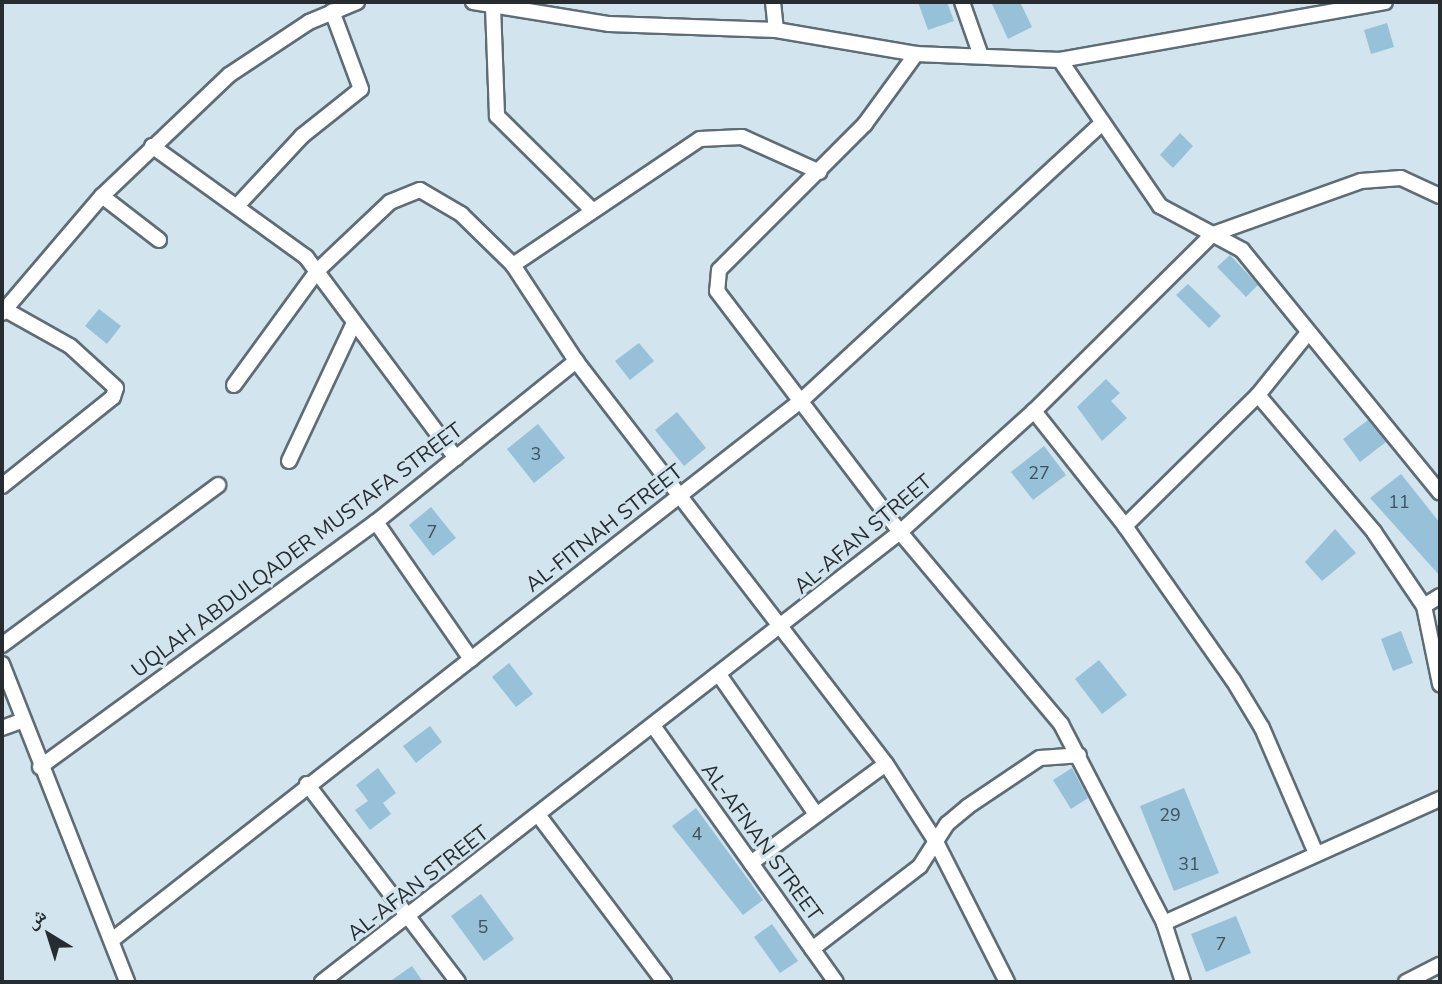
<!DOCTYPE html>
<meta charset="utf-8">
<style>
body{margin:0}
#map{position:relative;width:1442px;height:984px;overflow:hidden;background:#d2e4ed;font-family:"Nunito Sans","Noto Naskh Arabic",sans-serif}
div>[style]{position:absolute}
.building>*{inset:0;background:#96c1d8}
.roads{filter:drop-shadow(2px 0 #5e6d75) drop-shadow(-2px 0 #5e6d75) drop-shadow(0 2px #5e6d75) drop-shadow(0 -2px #5e6d75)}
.minor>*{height:14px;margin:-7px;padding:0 7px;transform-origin:7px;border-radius:7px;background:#fff}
span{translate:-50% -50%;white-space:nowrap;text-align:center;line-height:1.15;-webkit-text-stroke:6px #d2e4ed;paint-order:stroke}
.number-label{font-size:18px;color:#42515a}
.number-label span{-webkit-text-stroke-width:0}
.street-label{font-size:21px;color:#262c30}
.frame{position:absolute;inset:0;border:4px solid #262c30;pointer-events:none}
.north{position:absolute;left:14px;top:900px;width:70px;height:70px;-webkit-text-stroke:5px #d2e4ed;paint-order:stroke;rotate:322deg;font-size:19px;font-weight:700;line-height:28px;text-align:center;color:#262c30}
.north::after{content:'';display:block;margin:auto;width:24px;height:32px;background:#262c30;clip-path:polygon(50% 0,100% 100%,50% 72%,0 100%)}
</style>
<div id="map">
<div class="building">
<i style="clip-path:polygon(918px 2px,947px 2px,954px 21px,928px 30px)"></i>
<i style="clip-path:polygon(1020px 2px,1032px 27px,1008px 39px,992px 4px)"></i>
<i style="clip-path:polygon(1387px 23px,1394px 47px,1371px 54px,1364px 30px)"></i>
<i style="clip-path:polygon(1180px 133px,1193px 146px,1173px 168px,1160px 155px)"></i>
<i style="clip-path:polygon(1230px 255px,1258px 285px,1246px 297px,1217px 267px)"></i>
<i style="clip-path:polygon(1188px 284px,1221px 316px,1209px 328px,1176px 295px)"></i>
<i style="clip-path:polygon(99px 309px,121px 326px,107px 344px,85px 326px)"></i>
<i style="clip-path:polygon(639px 343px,654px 361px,630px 380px,615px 361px)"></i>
<i style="clip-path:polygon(1106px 379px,1120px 393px,1111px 401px,1127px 418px,1102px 441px,1077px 407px)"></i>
<i style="clip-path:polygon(677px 412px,706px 448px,684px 466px,655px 430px)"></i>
<i style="clip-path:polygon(1368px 420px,1386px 442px,1360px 462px,1343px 439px)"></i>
<i style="clip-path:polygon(538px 424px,565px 458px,534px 483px,507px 449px)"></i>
<i style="clip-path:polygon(1044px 446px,1066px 475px,1033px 500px,1011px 472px)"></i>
<i style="clip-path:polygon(1401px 474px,1440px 523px,1440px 576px,1370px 498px)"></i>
<i style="clip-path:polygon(431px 507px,456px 538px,433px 556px,409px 525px)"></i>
<i style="clip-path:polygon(1335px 529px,1356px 553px,1322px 581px,1305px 562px)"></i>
<i style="clip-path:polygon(1401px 631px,1413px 663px,1393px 671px,1381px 639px)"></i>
<i style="clip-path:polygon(1099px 660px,1127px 695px,1102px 714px,1075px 679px)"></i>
<i style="clip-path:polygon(509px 663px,533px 694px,516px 707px,492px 677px)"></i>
<i style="clip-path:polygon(430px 726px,442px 742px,416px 763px,403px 746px)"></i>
<i style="clip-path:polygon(378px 768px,396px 793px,383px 803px,391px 814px,370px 830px,355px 810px,368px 801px,356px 785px)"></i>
<i style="clip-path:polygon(1072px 768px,1088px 798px,1071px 809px,1053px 780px)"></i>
<i style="clip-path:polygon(1184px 788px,1219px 873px,1174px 891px,1140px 806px)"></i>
<i style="clip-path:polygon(696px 808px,763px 900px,743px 915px,672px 826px)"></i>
<i style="clip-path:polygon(481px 894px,514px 939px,484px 961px,451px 916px)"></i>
<i style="clip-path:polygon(1236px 916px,1251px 953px,1206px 972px,1191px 934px)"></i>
<i style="clip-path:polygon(772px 924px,798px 961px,780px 973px,754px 937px)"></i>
<i style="clip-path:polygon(412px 966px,423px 982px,389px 982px)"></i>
</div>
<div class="roads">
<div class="minor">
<i style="left:473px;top:2px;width:138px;rotate:9.2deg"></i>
<i style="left:609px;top:24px;width:167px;rotate:2.1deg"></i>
<i style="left:776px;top:30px;width:142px;rotate:9.7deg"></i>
<i style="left:916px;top:54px;width:144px;rotate:2.4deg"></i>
<i style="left:1060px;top:60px;width:330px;rotate:-10.1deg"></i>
<i style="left:773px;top:2px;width:28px;rotate:84deg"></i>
<i style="left:962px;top:2px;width:57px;rotate:70.6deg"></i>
<i style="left:493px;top:6px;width:110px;rotate:87.9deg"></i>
<i style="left:497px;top:116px;width:131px;rotate:44.7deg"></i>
<i style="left:916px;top:54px;width:87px;rotate:126.1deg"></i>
<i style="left:865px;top:124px;width:206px;rotate:135deg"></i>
<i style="left:719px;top:270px;width:21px;rotate:95deg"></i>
<i style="left:717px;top:291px;width:303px;rotate:52.8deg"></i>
<i style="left:900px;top:532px;width:251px;rotate:50deg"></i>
<i style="left:1061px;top:724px;width:224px;rotate:62.6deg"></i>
<i style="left:1164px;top:923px;width:62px;rotate:72.1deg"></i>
<i style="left:1060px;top:60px;width:177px;rotate:55.6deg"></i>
<i style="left:1160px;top:206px;width:93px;rotate:28.2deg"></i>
<i style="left:1242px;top:250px;width:313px;rotate:50.8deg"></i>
<i style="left:152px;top:146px;width:190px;rotate:35.8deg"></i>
<i style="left:306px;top:257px;width:251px;rotate:53.3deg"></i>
<i style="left:102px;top:196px;width:72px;rotate:37.7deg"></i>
<i style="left:237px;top:206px;width:96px;rotate:-47.1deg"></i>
<i style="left:302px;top:136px;width:75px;rotate:-38.5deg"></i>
<i style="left:361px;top:89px;width:83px;rotate:-110.4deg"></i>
<i style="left:513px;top:265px;width:225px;rotate:-34deg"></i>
<i style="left:700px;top:139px;width:42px;rotate:-2.7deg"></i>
<i style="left:742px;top:137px;width:85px;rotate:24.2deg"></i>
<i style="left:2px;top:313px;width:154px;rotate:-49.5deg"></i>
<i style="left:102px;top:196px;width:175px;rotate:-43.6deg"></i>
<i style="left:229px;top:75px;width:96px;rotate:-33.5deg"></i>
<i style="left:309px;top:22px;width:52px;rotate:-22.6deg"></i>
<i style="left:234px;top:385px;width:141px;rotate:-53.9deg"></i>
<i style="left:317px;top:271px;width:100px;rotate:-43.4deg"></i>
<i style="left:390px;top:202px;width:32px;rotate:-22deg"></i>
<i style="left:420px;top:190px;width:48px;rotate:30.3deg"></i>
<i style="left:461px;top:214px;width:73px;rotate:44.4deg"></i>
<i style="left:513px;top:265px;width:115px;rotate:56.7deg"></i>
<i style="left:576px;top:361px;width:508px;rotate:52.43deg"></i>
<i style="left:886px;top:764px;width:93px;rotate:57.3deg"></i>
<i style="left:936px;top:842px;width:157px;rotate:63.1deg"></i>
<i style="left:1258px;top:395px;width:180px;rotate:49.7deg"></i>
<i style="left:1374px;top:532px;width:89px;rotate:56deg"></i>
<i style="left:1424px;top:606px;width:80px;rotate:78.4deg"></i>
<i style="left:1034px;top:411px;width:147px;rotate:51.6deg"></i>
<i style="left:1125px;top:526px;width:188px;rotate:55deg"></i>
<i style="left:1233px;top:680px;width:56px;rotate:58.9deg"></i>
<i style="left:1262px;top:728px;width:134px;rotate:66.7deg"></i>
<i style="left:289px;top:461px;width:153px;rotate:-64.8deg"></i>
<i style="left:2px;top:486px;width:142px;rotate:-38.7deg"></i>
<i style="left:113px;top:397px;width:9px;rotate:-72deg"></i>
<i style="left:116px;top:388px;width:62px;rotate:-137.6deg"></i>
<i style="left:70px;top:346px;width:76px;rotate:-150.7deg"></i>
<i style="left:376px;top:522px;width:167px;rotate:55.3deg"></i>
<i style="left:1125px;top:526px;width:187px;rotate:-44.6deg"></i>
<i style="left:1258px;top:395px;width:78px;rotate:-51.2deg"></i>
<i style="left:1424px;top:606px;width:19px;rotate:-32deg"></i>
<i style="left:2px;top:645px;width:269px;rotate:-36.5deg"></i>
<i style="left:2px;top:664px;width:342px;rotate:68.5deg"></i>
<i style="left:720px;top:676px;width:168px;rotate:55.2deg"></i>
<i style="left:654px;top:727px;width:313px;rotate:54.5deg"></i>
<i style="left:2px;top:728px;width:20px;rotate:-20deg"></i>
<i style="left:40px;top:767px;width:416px;rotate:-36.1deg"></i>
<i style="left:376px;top:522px;width:257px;rotate:-38.8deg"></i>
<i style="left:307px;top:784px;width:249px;rotate:52.7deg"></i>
<i style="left:539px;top:816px;width:208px;rotate:53deg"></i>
<i style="left:751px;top:863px;width:167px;rotate:-36.3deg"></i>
<i style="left:1164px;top:923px;width:303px;rotate:-24.2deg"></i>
<i style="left:112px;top:940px;width:876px;rotate:-38.05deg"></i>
<i style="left:802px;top:400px;width:407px;rotate:-42.7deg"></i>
<i style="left:812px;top:949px;width:136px;rotate:-37.5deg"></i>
<i style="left:920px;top:866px;width:50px;rotate:-57.3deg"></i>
<i style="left:947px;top:824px;width:26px;rotate:-40deg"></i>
<i style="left:967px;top:807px;width:88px;rotate:-33.9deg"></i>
<i style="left:1040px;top:758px;width:39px;rotate:-4deg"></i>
<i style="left:322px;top:982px;width:733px;rotate:-37.9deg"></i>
<i style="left:900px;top:532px;width:181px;rotate:-42.1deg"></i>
<i style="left:1034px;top:411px;width:252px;rotate:-44.7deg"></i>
<i style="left:1213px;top:234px;width:157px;rotate:-19.7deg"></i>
<i style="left:1361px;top:181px;width:40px;rotate:-4.3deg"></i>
<i style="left:1401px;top:178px;width:43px;rotate:24.8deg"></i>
<i style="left:1406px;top:982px;width:38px;rotate:-27deg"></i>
</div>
</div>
<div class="number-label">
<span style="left:536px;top:454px">3</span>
<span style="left:1039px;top:473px">27</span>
<span style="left:1399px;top:502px">11</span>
<span style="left:432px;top:532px">7</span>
<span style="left:1170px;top:815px">29</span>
<span style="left:697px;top:834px">4</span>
<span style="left:1189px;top:864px">31</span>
<span style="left:483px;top:927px">5</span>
<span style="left:1221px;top:944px">7</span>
</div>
<div class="street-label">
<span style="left:604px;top:528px;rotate:-38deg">AL-FITNAH STREET</span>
<span style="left:863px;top:534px;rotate:-40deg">AL-AFAN STREET</span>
<span style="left:297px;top:550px;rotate:-37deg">UQLAH ABDULQADER MUSTAFA STREET</span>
<span style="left:762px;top:842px;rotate:54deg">AL-AFNAN STREET</span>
<span style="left:418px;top:883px;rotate:-38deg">AL-AFAN STREET</span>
</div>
<div class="frame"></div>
<div class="north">ش</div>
</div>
